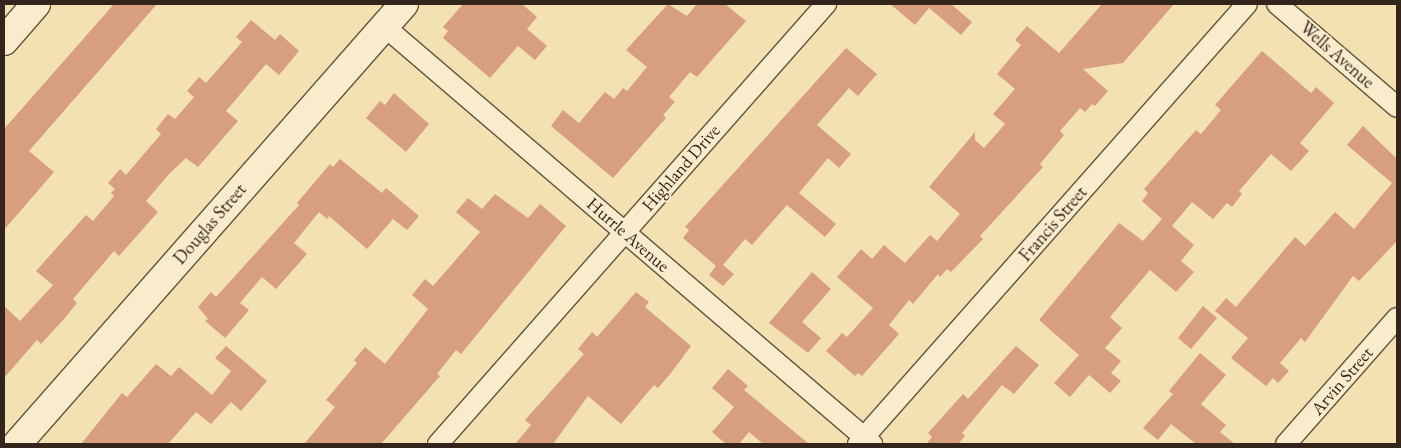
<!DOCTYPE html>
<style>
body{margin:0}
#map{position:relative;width:1401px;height:448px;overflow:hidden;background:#f4e1b1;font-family:"EB Garamond",serif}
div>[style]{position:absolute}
.building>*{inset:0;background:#d79f7f}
.roads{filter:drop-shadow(1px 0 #645441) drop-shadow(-1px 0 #645441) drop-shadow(0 1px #645441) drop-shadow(0 -1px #645441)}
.street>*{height:20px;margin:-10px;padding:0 10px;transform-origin:10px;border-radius:10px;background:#f8eccc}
.secondary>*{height:28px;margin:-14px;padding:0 14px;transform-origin:14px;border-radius:14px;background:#f8eccc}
span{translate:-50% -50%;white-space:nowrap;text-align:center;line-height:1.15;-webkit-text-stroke:4px #f8eccc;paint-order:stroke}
.street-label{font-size:18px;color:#34251c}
.frame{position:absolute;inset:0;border:5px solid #34251c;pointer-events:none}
</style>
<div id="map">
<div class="building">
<i style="clip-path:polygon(114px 4px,157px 4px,29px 151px,54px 172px,4px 230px,4px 129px)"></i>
<i style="clip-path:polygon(463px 4px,522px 4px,537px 17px,527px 29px,547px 46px,535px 60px,518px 46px,490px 78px,443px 38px,448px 31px,443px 27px)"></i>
<i style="clip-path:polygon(668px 4px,687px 16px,697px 4px,725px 4px,746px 21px,697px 77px,690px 72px,669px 97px,675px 102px,663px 115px,666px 118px,613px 178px,551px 126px,563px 110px,579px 123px,605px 92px,614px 99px,623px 88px,627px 91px,647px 67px,626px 50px)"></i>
<i style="clip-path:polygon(890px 4px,951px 4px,972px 22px,961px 35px,929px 8px,915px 25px)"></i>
<i style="clip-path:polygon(1102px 4px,1174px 4px,1123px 63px,1083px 69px,1108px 91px,1095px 106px,1092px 104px,1085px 112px,1080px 108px,1060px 131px,1064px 135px,1040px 164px,1043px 167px,980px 236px,983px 239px,951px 272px,947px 269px,940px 277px,938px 274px,913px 304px,909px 300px,889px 325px,899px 334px,862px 376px,858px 373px,855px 376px,826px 351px,842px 333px,847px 337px,873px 308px,837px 277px,861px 249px,872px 259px,884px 245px,905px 263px,930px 235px,937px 241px,960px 214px,929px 187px,975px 132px,975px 140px,984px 148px,1005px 124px,993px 114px,1015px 89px,997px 74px,1021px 45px,1015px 40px,1027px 26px,1059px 53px)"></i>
<i style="clip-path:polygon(251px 20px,275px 40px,280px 34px,299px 51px,279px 75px,266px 64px,226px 111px,238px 121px,198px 167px,186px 158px,170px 173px,146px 201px,158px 212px,119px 256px,114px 251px,73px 299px,77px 303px,64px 319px,41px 344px,37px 340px,4px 378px,4px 306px,20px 321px,53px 285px,36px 271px,86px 215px,93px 221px,114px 196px,111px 193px,115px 189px,108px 183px,120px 169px,126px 175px,161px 134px,156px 129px,168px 114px,175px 119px,194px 97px,187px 91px,199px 77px,206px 83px,242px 42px,236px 37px)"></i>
<i style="clip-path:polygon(846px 48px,877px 74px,858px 96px,849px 88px,817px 125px,851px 154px,839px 168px,828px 158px,799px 193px,836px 224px,825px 237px,787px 205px,752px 245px,745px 239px,723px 265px,734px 274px,723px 286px,709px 275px,716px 266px,683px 238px,689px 230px,685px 227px)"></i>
<i style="clip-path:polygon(1262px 51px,1311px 93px,1316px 87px,1334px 103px,1300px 143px,1309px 151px,1291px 171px,1271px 154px,1239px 191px,1242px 194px,1232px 207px,1227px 203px,1213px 219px,1192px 202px,1172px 226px,1194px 245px,1181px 261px,1194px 272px,1176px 292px,1150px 270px,1110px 317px,1122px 328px,1105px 348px,1121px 361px,1111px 373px,1121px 381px,1110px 393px,1089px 375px,1070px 397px,1054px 383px,1079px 355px,1039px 320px,1119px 223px,1143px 241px,1162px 219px,1142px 201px,1148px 193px,1144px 189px,1196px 130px,1201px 134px,1221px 110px,1215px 105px)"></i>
<i style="clip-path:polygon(394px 93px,429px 124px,406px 152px,366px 118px,380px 101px,385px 105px)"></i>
<i style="clip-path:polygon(1363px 126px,1397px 159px,1397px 241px,1359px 281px,1353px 276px,1305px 342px,1301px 338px,1280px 363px,1289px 371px,1278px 383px,1273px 378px,1266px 386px,1231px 358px,1248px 338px,1215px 311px,1226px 298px,1236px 307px,1295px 237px,1305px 246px,1335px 212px,1354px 229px,1392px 183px,1347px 145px)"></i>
<i style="clip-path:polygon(340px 159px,382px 193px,386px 188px,419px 216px,407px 230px,393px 219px,367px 249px,329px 216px,327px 219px,319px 212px,294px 243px,307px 254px,276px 289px,262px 277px,240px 303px,249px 310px,225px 338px,205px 321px,208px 319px,198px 307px,211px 292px,216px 297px,299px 205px,297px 203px,330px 164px,333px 167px)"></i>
<i style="clip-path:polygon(495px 194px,528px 218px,540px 204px,566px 226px,461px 354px,456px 350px,437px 374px,440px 376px,381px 444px,304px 444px,335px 407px,326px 400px,357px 363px,354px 360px,365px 347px,385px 364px,428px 309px,412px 295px,425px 279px,433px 286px,480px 232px,456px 212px,468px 198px,482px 209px)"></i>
<i style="clip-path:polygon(812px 272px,831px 289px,802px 322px,821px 338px,808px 353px,769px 323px)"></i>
<i style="clip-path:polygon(636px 292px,649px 302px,645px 307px,691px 346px,671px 373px,658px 388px,654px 385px,621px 424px,588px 396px,553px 444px,515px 444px,531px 425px,525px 420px,584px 354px,578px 349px,592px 332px,597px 337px)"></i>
<i style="clip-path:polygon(1203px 306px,1217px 318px,1191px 349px,1178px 338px)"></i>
<i style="clip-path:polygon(226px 346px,267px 381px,241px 411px,231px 402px,211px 424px,196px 412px,168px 444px,81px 444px,122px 393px,127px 397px,156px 364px,171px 376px,179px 367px,212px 395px,231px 371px,215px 358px)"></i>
<i style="clip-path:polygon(1016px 346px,1039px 365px,1014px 394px,1002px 385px,962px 433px,965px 436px,958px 444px,926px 444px,932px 437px,928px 433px,963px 394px,968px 399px)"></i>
<i style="clip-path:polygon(1200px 353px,1226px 375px,1201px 404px,1226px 425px,1220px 432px,1235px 444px,1196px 444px,1171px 424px,1158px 440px,1143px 428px,1173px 394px,1169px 391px)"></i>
<i style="clip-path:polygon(728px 369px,748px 386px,744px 390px,809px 444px,763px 444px,749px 432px,739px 444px,726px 444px,712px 432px,734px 407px,712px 388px)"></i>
</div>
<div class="roads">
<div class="street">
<i style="left:1277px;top:4px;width:158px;rotate:40.6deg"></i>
<i style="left:384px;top:26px;width:643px;rotate:40.58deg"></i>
<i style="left:438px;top:444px;width:587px;rotate:-48.59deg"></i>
<i style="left:858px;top:444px;width:587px;rotate:-48.52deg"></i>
<i style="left:1286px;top:444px;width:168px;rotate:-48.6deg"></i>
</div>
<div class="secondary">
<i style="left:4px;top:41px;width:49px;rotate:-49.1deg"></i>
<i style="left:17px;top:444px;width:586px;rotate:-48.67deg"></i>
</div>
</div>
<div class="street-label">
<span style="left:1337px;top:55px;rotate:41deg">Wells Avenue</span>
<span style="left:681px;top:168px;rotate:-49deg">Highland Drive</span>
<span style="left:210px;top:224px;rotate:-49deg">Douglas Street</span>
<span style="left:1053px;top:224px;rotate:-49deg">Francis Street</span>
<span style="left:628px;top:235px;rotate:41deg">Hurrle Avenue</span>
<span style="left:1342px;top:381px;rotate:-49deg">Arvin Street</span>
</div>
<div class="frame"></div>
</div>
